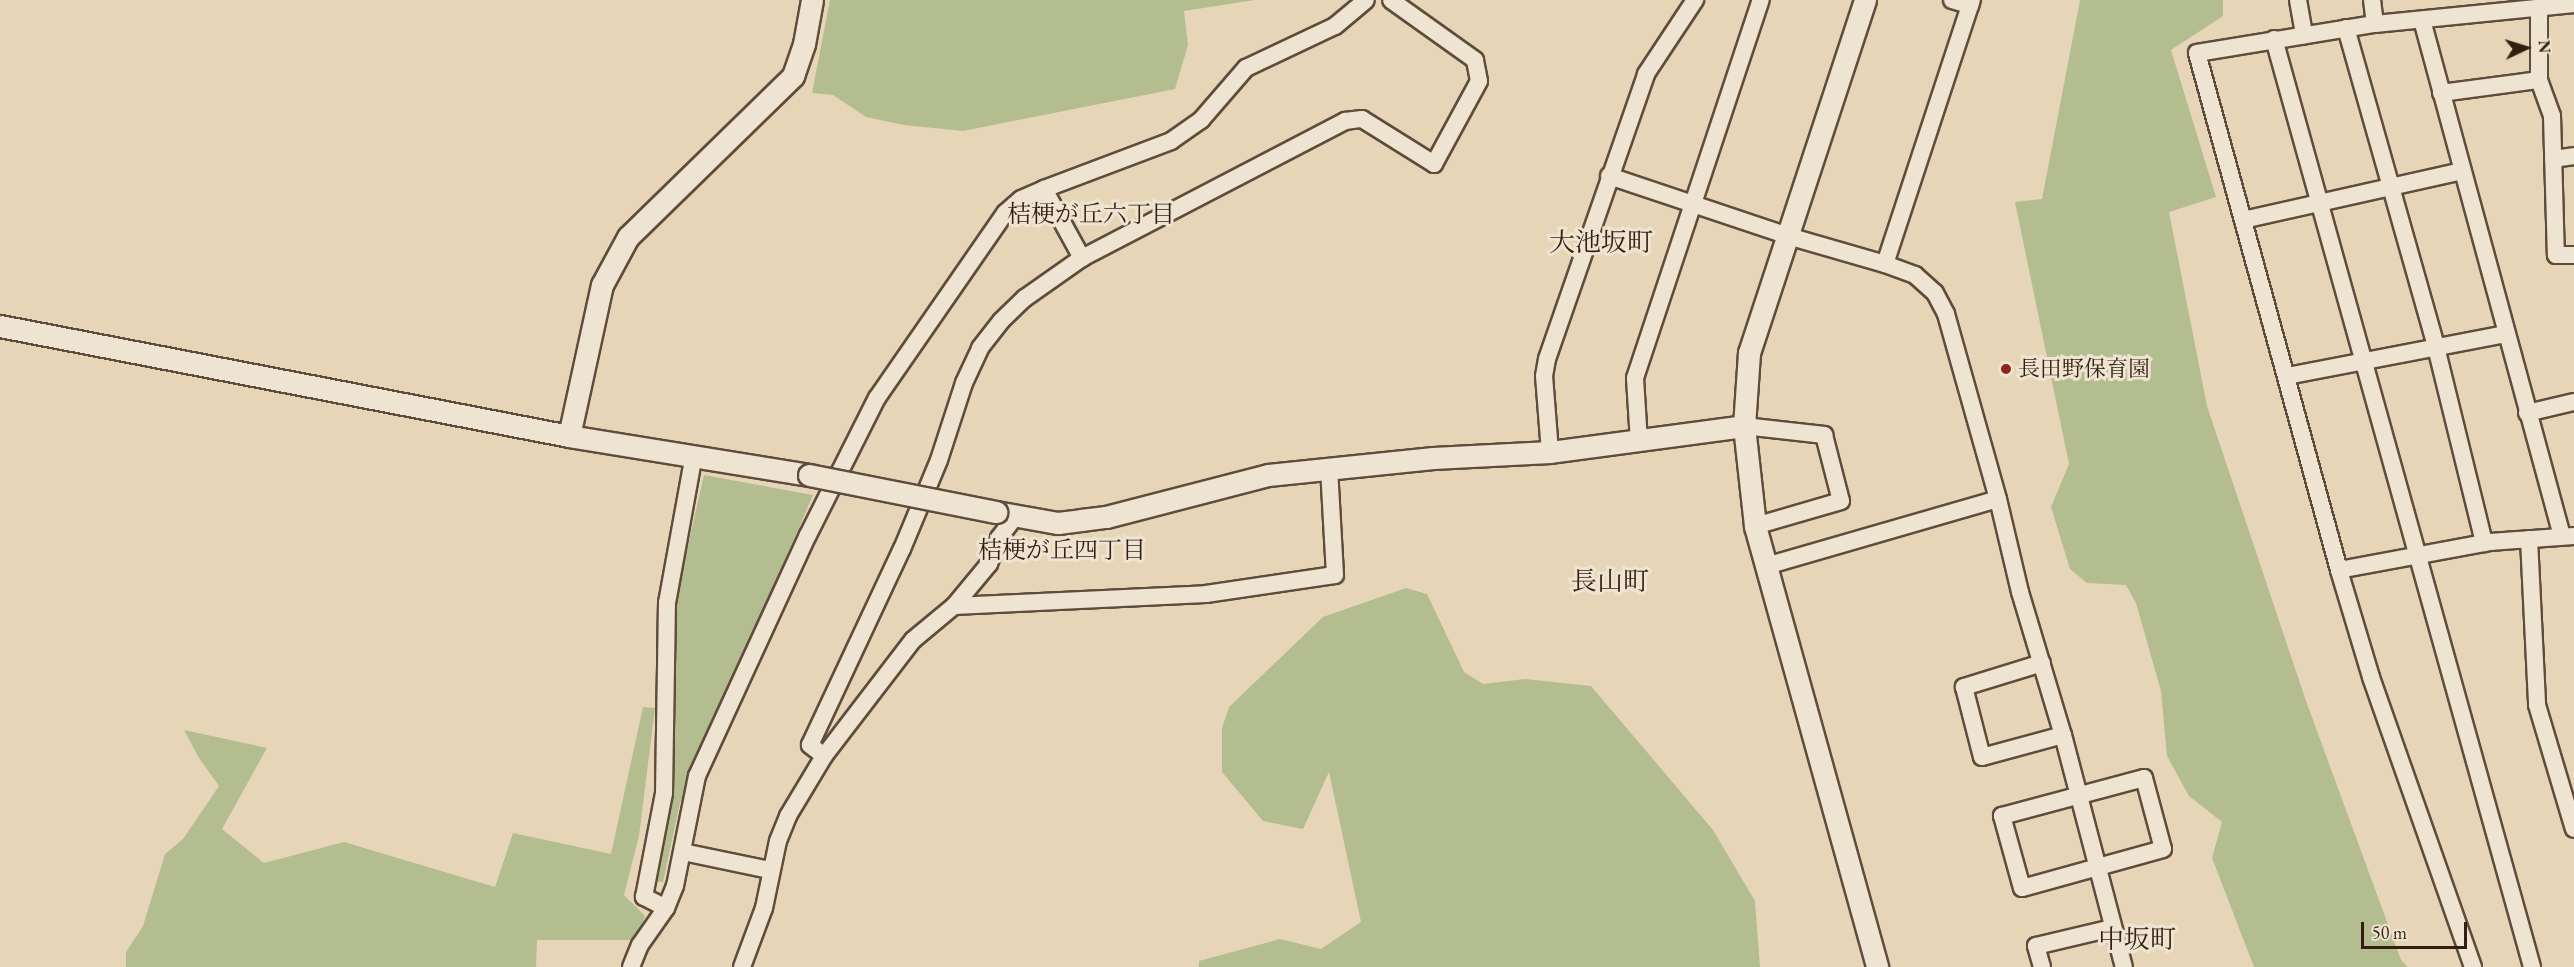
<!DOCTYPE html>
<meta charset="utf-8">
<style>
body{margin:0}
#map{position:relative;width:2574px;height:967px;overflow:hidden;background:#e7d5b8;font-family:"EB Garamond","Noto Serif JP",serif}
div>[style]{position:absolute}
.green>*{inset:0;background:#b4bd90}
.roads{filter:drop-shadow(2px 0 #5f4c3b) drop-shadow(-2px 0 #5f4c3b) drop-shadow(0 2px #5f4c3b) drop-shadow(0 -2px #5f4c3b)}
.minor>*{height:16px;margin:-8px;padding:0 8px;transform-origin:8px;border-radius:8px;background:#efe4d1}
.tertiary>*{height:21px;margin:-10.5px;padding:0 10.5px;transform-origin:10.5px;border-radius:10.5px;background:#efe4d1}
.bridges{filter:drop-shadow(2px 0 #5f4c3b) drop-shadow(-2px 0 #5f4c3b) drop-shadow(0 2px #5f4c3b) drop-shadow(0 -2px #5f4c3b)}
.tertiary-bridge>*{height:21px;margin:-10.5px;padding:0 10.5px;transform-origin:10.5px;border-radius:10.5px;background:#efe4d1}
.dots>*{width:16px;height:16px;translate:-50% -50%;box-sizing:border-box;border:3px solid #efe4d1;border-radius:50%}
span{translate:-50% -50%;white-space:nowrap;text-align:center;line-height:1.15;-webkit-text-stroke:6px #efe4d1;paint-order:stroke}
.poi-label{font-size:22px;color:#321f11}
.left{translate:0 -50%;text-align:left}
.neighbourhood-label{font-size:24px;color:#321f11}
.quarter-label{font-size:26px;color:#321f11}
.north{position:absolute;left:2496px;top:18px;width:60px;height:60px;-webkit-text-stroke:4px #efe4d1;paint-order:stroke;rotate:86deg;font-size:16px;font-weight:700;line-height:24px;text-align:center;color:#321f11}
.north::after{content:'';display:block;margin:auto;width:21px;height:27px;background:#321f11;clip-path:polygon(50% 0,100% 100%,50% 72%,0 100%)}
.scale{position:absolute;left:2361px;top:922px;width:106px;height:27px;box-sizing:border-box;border:3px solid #321f11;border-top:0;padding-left:8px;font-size:18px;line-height:21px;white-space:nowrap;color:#321f11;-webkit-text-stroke:4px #efe4d1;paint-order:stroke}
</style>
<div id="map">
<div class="green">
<i style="clip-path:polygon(830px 0,1255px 0,1184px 11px,1188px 45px,1175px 89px,963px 131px,904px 125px,866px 117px,833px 95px,812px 93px)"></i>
<i style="clip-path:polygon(2080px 0,2223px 0,2223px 16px,2171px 50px,2216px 197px,2169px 212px,2207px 406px,2306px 701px,2401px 960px,2408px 967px,2254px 967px,2212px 858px,2222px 822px,2189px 796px,2167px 756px,2161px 691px,2136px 603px,2126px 585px,2087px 583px,2070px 569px,2051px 507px,2069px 464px,2015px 202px,2042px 199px)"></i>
<i style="clip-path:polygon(704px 475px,813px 495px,680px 803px,663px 882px,654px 881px,674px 791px,677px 594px)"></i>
<i style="clip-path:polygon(1406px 588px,1427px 594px,1464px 672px,1483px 684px,1525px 679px,1591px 686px,1713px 830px,1755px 901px,1760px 967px,1199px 967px,1199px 961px,1280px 939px,1321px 949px,1361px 922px,1329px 772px,1303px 829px,1263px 821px,1222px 772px,1222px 728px,1229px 707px,1323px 617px)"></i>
<i style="clip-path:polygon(643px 707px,655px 708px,639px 836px,624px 895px,645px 916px,636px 940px,537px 940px,536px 967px,126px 967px,126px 952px,143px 926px,165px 854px,183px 839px,219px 786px,199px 758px,184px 730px,267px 748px,222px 829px,264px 863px,344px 842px,495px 887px,513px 833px,611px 854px)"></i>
</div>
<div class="roads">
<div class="minor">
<i style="left:1952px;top:0;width:19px;rotate:16deg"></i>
<i style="left:2298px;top:0;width:36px;rotate:80deg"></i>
<i style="left:2372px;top:0;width:24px;rotate:83deg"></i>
<i style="left:2422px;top:20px;width:535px;rotate:74.82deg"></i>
<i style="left:2346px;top:28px;width:331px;rotate:74.2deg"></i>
<i style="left:2436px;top:347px;width:202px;rotate:76.2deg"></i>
<i style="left:2274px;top:39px;width:963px;rotate:74.46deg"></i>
<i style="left:2539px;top:80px;width:38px;rotate:70deg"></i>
<i style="left:2552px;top:116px;width:139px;rotate:88.4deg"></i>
<i style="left:2556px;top:255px;width:18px"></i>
<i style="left:2441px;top:93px;width:99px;rotate:-7.6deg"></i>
<i style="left:2539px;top:80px;width:72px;rotate:-90deg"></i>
<i style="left:2553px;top:159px;width:21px;rotate:-8deg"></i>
<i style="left:1609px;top:176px;width:189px;rotate:18.5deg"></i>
<i style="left:1788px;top:236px;width:101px;rotate:16.1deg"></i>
<i style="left:1885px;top:264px;width:32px;rotate:20deg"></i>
<i style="left:1915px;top:275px;width:27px;rotate:42deg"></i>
<i style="left:1935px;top:293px;width:24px;rotate:62deg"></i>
<i style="left:1946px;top:314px;width:192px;rotate:74.3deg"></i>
<i style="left:1998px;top:499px;width:96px;rotate:76.7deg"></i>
<i style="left:2020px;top:592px;width:149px;rotate:73.3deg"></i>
<i style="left:2063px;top:735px;width:240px;rotate:75.3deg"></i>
<i style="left:1044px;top:189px;width:79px;rotate:61.2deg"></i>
<i style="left:2243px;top:220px;width:224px;rotate:-12.6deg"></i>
<i style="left:1885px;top:264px;width:278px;rotate:-71.8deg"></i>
<i style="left:2287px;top:376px;width:222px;rotate:-10.9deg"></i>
<i style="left:2527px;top:413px;width:48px;rotate:-13.2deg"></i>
<i style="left:1744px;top:426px;width:81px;rotate:6.4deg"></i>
<i style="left:1824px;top:435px;width:68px;rotate:75.6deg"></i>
<i style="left:1841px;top:501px;width:90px;rotate:163.8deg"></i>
<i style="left:1639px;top:442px;width:64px;rotate:-93.6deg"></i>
<i style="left:1635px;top:378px;width:398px;rotate:-71.6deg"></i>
<i style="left:1550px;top:452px;width:76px;rotate:-94.5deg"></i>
<i style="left:1544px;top:376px;width:17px;rotate:-80deg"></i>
<i style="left:1547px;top:359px;width:302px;rotate:-70.8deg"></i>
<i style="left:1646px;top:74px;width:89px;rotate:-56.5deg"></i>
<i style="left:2529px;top:539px;width:166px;rotate:87.2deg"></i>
<i style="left:2537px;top:705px;width:129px;rotate:73.4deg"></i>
<i style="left:1766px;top:566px;width:241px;rotate:-16.1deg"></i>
<i style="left:2339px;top:570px;width:154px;rotate:-10.5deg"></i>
<i style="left:2490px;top:542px;width:84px;rotate:-4.1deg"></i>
<i style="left:954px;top:606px;width:252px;rotate:-2.7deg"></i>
<i style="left:1206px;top:594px;width:130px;rotate:-8.4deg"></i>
<i style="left:1335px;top:575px;width:108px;rotate:-93.2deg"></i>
<i style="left:2042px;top:663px;width:82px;rotate:162.9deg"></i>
<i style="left:1964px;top:687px;width:72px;rotate:75.6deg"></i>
<i style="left:1982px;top:757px;width:84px;rotate:-15.2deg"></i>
<i style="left:824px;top:756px;width:18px;rotate:-142deg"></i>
<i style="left:810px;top:745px;width:217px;rotate:-64.9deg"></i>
<i style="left:902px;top:549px;width:96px;rotate:-67.4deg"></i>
<i style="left:939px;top:460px;width:81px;rotate:-72deg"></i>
<i style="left:964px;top:383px;width:38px;rotate:-65deg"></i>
<i style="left:980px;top:348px;width:34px;rotate:-52deg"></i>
<i style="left:1001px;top:321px;width:33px;rotate:-44deg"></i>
<i style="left:1025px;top:298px;width:70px;rotate:-35.1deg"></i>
<i style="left:1082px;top:258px;width:297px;rotate:-27.5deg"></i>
<i style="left:1345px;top:121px;width:17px;rotate:-7deg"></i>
<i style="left:1362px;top:119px;width:85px;rotate:32deg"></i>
<i style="left:1434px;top:164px;width:94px;rotate:-61.5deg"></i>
<i style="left:1479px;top:81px;width:21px;rotate:-101deg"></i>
<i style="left:1475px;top:60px;width:103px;rotate:-144.5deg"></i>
<i style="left:2144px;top:778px;width:73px;rotate:75deg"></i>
<i style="left:2163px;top:849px;width:146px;rotate:164.5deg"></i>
<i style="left:2022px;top:888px;width:75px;rotate:-105.5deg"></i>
<i style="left:2002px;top:816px;width:147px;rotate:-15deg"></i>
<i style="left:683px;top:852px;width:89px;rotate:11.7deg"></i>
<i style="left:666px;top:908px;width:25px;rotate:-153deg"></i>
<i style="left:644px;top:897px;width:106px;rotate:-79.1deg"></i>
<i style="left:664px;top:793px;width:190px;rotate:-89.1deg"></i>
<i style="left:667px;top:603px;width:150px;rotate:-79.7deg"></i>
<i style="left:631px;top:967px;width:24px;rotate:-68deg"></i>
<i style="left:640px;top:945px;width:45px;rotate:-54.9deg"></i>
<i style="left:666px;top:908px;width:24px;rotate:-68deg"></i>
<i style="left:675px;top:886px;width:112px;rotate:-78.7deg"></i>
<i style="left:697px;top:776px;width:265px;rotate:-65.3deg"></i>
<i style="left:808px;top:535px;width:153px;rotate:-63.3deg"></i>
<i style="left:877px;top:398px;width:225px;rotate:-55.3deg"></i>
<i style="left:1005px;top:213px;width:21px;rotate:-41deg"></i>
<i style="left:1021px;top:199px;width:25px;rotate:-23deg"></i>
<i style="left:1044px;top:189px;width:136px;rotate:-20.7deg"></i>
<i style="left:1171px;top:141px;width:37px;rotate:-35deg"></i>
<i style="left:1201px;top:120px;width:69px;rotate:-49.1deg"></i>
<i style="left:1246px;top:68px;width:98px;rotate:-25.3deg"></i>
<i style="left:1335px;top:26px;width:40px;rotate:-40deg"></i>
<i style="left:742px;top:967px;width:63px;rotate:-69.6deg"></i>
<i style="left:764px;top:908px;width:68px;rotate:-78.2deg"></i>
<i style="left:778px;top:841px;width:27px;rotate:-68deg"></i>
<i style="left:788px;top:816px;width:70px;rotate:-59deg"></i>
<i style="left:824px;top:756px;width:146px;rotate:-52.5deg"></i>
<i style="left:913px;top:640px;width:53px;rotate:-39.7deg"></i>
<i style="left:954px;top:606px;width:55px;rotate:-50.2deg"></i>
<i style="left:989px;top:564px;width:28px;rotate:-69deg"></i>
<i style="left:999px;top:538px;width:26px;rotate:-53deg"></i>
<i style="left:2042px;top:967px;width:22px;rotate:-106deg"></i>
<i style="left:2036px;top:946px;width:78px;rotate:-13.3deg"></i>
<i style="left:2473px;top:967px;width:307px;rotate:-109.4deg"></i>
<i style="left:2371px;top:677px;width:112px;rotate:-106.7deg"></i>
<i style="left:2339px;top:570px;width:536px;rotate:-105.36deg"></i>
<i style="left:2197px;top:53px;width:180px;rotate:-9.3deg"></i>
<i style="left:2375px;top:24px;width:200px;rotate:-5.7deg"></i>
</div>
<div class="tertiary">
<i style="left:1865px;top:0;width:372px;rotate:108.2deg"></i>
<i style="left:1749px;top:353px;width:73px;rotate:93.9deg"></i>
<i style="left:1744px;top:426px;width:101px;rotate:83.7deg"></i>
<i style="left:1755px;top:526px;width:458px;rotate:74.5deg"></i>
<i style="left:0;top:326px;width:580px;rotate:10.94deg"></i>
<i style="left:569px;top:436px;width:243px;rotate:9.2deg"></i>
<i style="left:569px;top:436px;width:155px;rotate:-77.7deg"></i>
<i style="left:602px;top:285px;width:55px;rotate:-61.6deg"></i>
<i style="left:628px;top:237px;width:231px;rotate:-44.3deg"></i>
<i style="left:793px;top:76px;width:34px;rotate:-71deg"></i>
<i style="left:804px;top:44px;width:45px;rotate:-79.7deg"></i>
<i style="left:996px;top:512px;width:63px;rotate:10.1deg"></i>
<i style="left:1058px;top:523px;width:23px;rotate:-7deg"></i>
<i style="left:1081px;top:520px;width:25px;rotate:-7deg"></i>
<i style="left:1106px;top:517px;width:167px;rotate:-14.5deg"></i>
<i style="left:1268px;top:475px;width:166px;rotate:-5.9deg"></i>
<i style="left:1433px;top:458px;width:117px;rotate:-2.9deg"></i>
<i style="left:1550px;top:452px;width:196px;rotate:-7.6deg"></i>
</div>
</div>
<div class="bridges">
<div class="tertiary-bridge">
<i style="left:809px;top:475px;width:191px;rotate:11.2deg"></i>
</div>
</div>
<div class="dots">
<i style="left:2006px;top:369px;background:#8f2418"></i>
</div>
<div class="poi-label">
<span class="left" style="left:2018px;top:369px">長田野保育園</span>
</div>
<div class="neighbourhood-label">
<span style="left:1091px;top:214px">桔梗が丘六丁目</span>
<span style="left:1062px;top:550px">桔梗が丘四丁目</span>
</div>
<div class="quarter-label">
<span style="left:1601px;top:243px">大池坂町</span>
<span style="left:1610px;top:582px">長山町</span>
<span style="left:2137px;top:940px">中坂町</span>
</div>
<div class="north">N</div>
<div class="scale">50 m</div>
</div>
